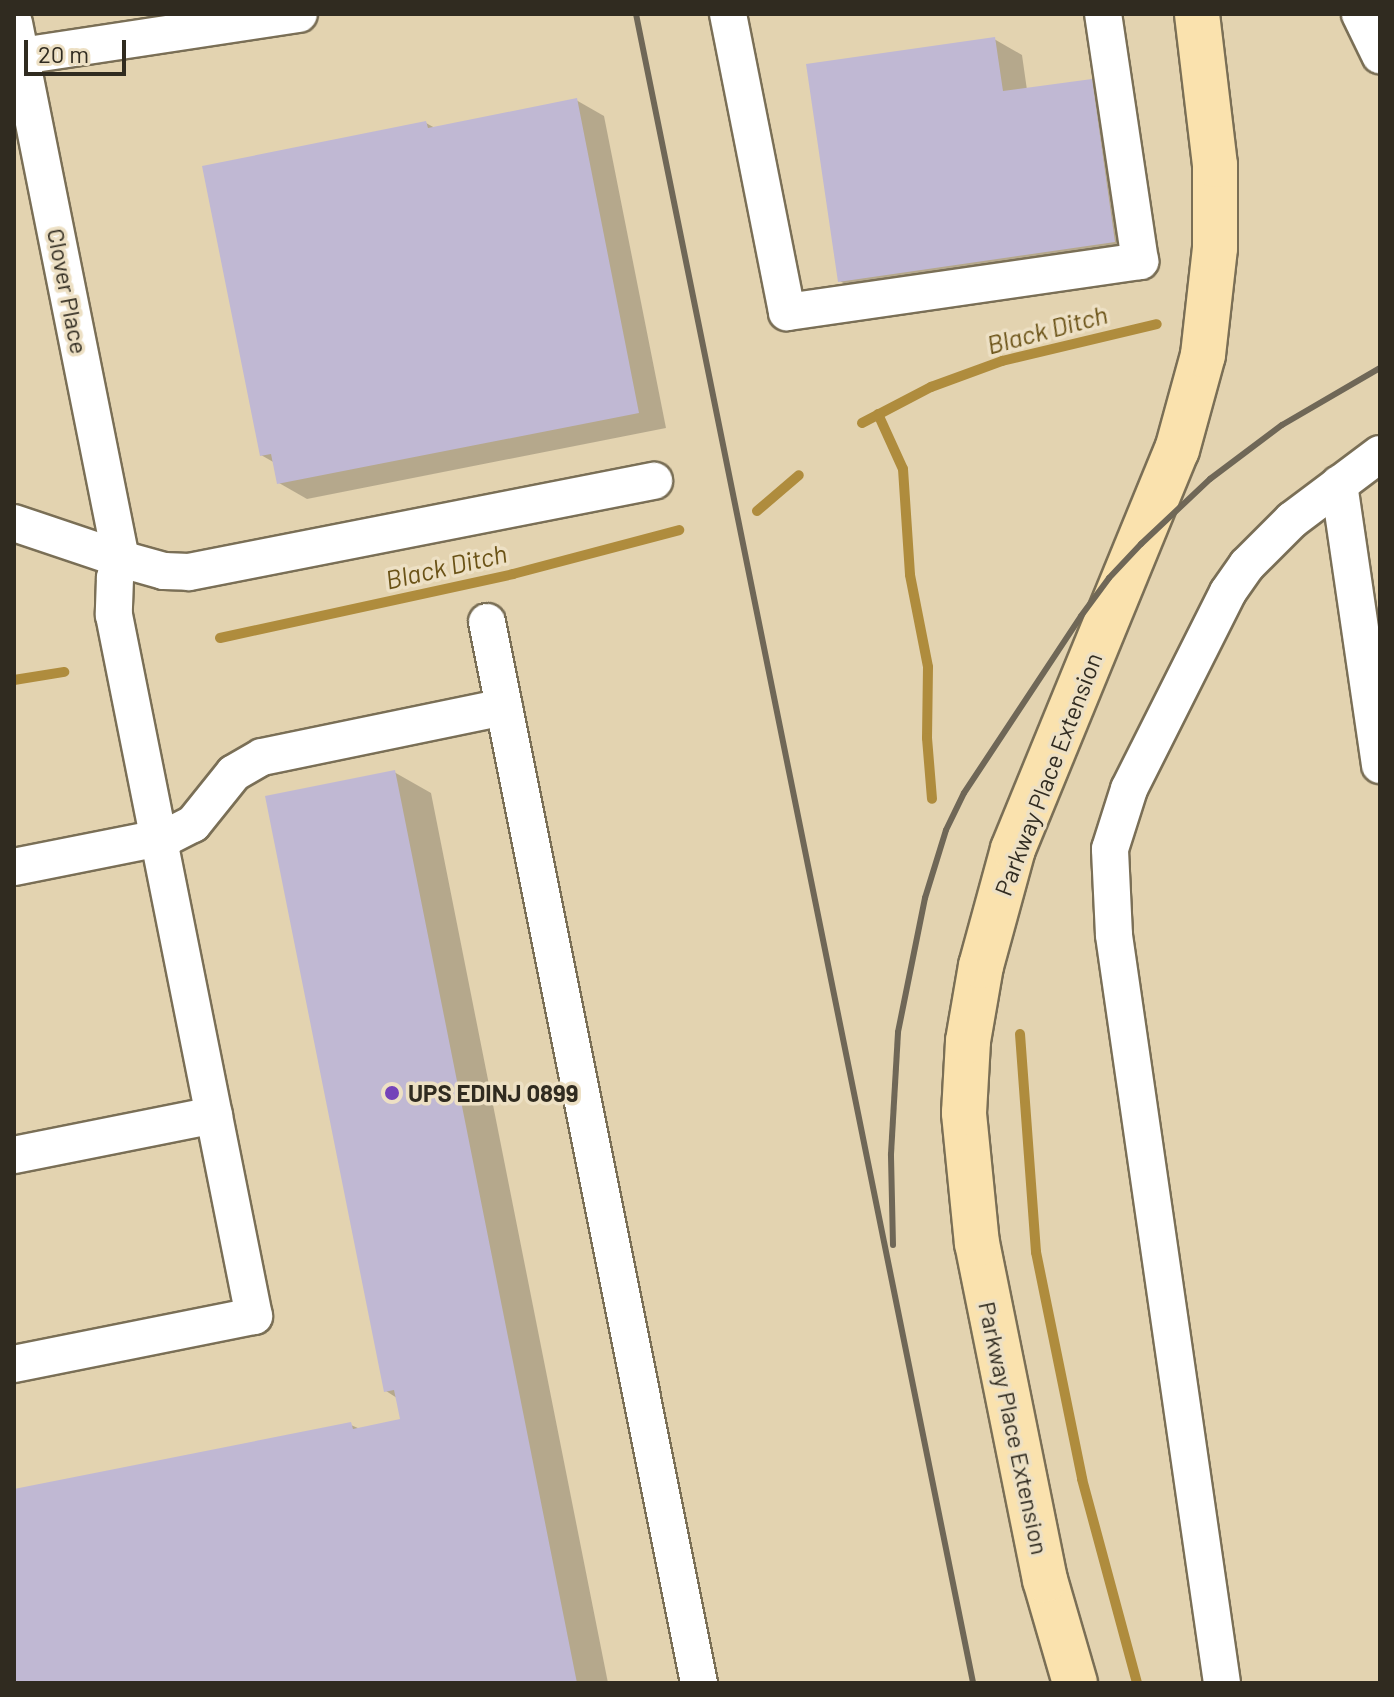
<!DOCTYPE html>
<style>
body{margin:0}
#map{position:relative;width:1394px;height:1697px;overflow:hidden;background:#ede0c4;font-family:Barlow,sans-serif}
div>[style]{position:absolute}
.built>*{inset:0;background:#e3d3b0}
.shadow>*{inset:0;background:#0003}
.stream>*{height:10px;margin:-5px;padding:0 5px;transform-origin:5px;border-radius:5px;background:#af8c3d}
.building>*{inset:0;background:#c0b8d3}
.roads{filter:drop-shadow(2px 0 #7a6f56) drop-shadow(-2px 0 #7a6f56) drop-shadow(0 2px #7a6f56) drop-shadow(0 -2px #7a6f56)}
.minor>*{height:36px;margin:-18px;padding:0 18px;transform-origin:18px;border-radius:18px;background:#fff}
.major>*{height:44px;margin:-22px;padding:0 22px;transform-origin:22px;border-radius:22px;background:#fae2ae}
.rail>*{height:6px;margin:-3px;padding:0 3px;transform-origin:3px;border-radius:3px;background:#6f6757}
.dots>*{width:22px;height:22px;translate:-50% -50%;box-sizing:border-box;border:4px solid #ede0c4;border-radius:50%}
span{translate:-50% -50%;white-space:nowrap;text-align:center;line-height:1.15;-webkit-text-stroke:7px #ede0c4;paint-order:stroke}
.street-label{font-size:24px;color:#302b20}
.poi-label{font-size:24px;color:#302b20;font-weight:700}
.left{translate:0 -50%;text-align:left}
.water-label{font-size:26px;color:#6a5216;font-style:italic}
.frame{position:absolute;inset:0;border:16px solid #302b20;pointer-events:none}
.scale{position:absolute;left:24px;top:40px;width:102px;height:36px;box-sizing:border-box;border:4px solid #302b20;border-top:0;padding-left:10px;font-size:24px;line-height:28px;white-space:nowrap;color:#302b20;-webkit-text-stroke:6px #ede0c4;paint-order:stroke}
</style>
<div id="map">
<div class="built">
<i style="clip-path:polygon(14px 14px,1380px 14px,1380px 1683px,14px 1683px)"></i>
</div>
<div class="shadow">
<i style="clip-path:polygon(994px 39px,1022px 55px,1027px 90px,1092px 81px,1119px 97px,1142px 257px,867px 297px,840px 281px)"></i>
<i style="clip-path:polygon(576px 100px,604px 116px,666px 428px,307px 499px,279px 483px,275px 463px,261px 455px,426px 123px,435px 128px)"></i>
<i style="clip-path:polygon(394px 772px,431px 793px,608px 1683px,14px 1683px,14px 1491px,351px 1425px,360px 1429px,402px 1421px,397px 1398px,386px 1391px)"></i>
</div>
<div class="stream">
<i style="left:878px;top:414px;width:60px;rotate:65.6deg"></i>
<i style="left:903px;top:469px;width:106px;rotate:86.2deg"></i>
<i style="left:910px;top:575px;width:94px;rotate:78.9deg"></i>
<i style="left:928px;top:667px;width:71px;rotate:90.8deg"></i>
<i style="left:927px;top:738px;width:61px;rotate:85.3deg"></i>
<i style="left:862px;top:423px;width:78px;rotate:-27.6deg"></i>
<i style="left:931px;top:387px;width:76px;rotate:-20.1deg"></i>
<i style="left:1002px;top:361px;width:159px;rotate:-13.4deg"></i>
<i style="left:757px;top:511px;width:55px;rotate:-40.6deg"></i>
<i style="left:220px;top:638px;width:300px;rotate:-12.3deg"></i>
<i style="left:513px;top:574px;width:172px;rotate:-14.8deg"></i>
<i style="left:14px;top:680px;width:51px;rotate:-9.1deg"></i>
<i style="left:1020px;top:1034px;width:219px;rotate:85.8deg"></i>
<i style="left:1036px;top:1252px;width:232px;rotate:78.5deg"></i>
<i style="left:1082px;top:1479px;width:211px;rotate:74.9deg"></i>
</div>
<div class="building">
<i style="clip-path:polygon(995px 37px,1003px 91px,1092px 79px,1115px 242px,838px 282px,806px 64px)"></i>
<i style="clip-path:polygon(577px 98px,639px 413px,277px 484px,271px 454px,260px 456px,202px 166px,426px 121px,428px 128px)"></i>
<i style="clip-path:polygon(395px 770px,577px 1683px,14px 1683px,14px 1489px,351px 1422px,353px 1429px,400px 1419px,394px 1390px,384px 1392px,265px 796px)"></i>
</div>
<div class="roads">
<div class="minor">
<i style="left:728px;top:14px;width:304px;rotate:78.8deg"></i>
<i style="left:787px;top:312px;width:357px;rotate:-8.2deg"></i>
<i style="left:1140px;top:261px;width:250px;rotate:-98.5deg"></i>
<i style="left:1360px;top:14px;width:46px;rotate:64deg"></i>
<i style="left:14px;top:23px;width:547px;rotate:78.71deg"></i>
<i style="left:121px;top:559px;width:20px;rotate:108deg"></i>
<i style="left:115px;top:578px;width:37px;rotate:92deg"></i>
<i style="left:114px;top:615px;width:715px;rotate:78.71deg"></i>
<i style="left:254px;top:1316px;width:245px;rotate:168.7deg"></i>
<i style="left:21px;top:56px;width:281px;rotate:-8.6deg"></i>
<i style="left:1339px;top:484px;width:284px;rotate:81.7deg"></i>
<i style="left:14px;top:523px;width:113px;rotate:18.6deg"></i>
<i style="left:121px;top:559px;width:45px;rotate:15.6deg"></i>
<i style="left:164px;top:571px;width:25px;rotate:2deg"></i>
<i style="left:189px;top:572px;width:474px;rotate:-11.1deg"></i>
<i style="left:487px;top:622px;width:1082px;rotate:78.7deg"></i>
<i style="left:14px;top:867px;width:158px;rotate:-11.3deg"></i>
<i style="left:169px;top:836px;width:27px;rotate:-27deg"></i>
<i style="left:193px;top:824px;width:65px;rotate:-51.2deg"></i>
<i style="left:234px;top:773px;width:32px;rotate:-30deg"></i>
<i style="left:262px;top:757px;width:247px;rotate:-11.7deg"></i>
<i style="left:14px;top:1155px;width:204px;rotate:-11.3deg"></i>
<i style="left:1222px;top:1683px;width:756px;rotate:-98.22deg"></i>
<i style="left:1114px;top:935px;width:86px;rotate:-92.7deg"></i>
<i style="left:1110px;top:849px;width:63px;rotate:-72.4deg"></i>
<i style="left:1129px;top:789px;width:220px;rotate:-63.3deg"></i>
<i style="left:1228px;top:592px;width:33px;rotate:-55deg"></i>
<i style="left:1247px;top:565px;width:64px;rotate:-45deg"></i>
<i style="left:1292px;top:520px;width:110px;rotate:-36.9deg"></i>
</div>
<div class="major">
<i style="left:1075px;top:1683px;width:107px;rotate:-106.2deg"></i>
<i style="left:1045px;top:1580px;width:343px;rotate:-101.4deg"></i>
<i style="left:977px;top:1244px;width:132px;rotate:-95.7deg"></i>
<i style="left:964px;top:1113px;width:72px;rotate:-86.8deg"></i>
<i style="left:968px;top:1041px;width:76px;rotate:-80.2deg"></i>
<i style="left:981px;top:966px;width:121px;rotate:-74.7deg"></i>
<i style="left:1013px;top:849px;width:431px;rotate:-67.7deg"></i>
<i style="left:1177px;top:450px;width:98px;rotate:-74.7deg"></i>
<i style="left:1203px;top:355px;width:108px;rotate:-83.6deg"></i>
<i style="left:1215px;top:248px;width:83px;rotate:-90deg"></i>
<i style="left:1215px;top:165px;width:152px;rotate:-96.8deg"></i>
</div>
</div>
<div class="rail">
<i style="left:636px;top:14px;width:1703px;rotate:78.58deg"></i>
<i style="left:893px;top:1245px;width:91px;rotate:-91.3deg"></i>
<i style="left:891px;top:1154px;width:122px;rotate:-86.7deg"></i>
<i style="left:898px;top:1032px;width:137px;rotate:-78.6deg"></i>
<i style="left:925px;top:898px;width:71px;rotate:-72.8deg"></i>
<i style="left:946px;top:830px;width:41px;rotate:-64.1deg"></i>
<i style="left:964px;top:793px;width:212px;rotate:-56.5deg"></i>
<i style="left:1081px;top:616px;width:47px;rotate:-53.6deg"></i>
<i style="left:1109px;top:578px;width:47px;rotate:-46.7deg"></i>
<i style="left:1141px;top:544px;width:95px;rotate:-43.3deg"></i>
<i style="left:1210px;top:479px;width:90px;rotate:-36.9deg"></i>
<i style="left:1282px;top:425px;width:113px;rotate:-30.2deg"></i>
</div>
<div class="dots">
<i style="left:392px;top:1093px;background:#7442b9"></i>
</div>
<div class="street-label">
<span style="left:68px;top:291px;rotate:79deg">Clover Place</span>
<span style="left:1048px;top:774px;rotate:-69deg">Parkway Place Extension</span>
<span style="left:1014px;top:1428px;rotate:78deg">Parkway Place Extension</span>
</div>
<div class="poi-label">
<span class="left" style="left:408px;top:1093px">UPS EDINJ 0899</span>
</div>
<div class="water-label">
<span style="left:1047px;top:329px;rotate:-15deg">Black Ditch</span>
<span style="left:446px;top:566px;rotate:-13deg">Black Ditch</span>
</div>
<div class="frame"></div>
<div class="scale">20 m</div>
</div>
